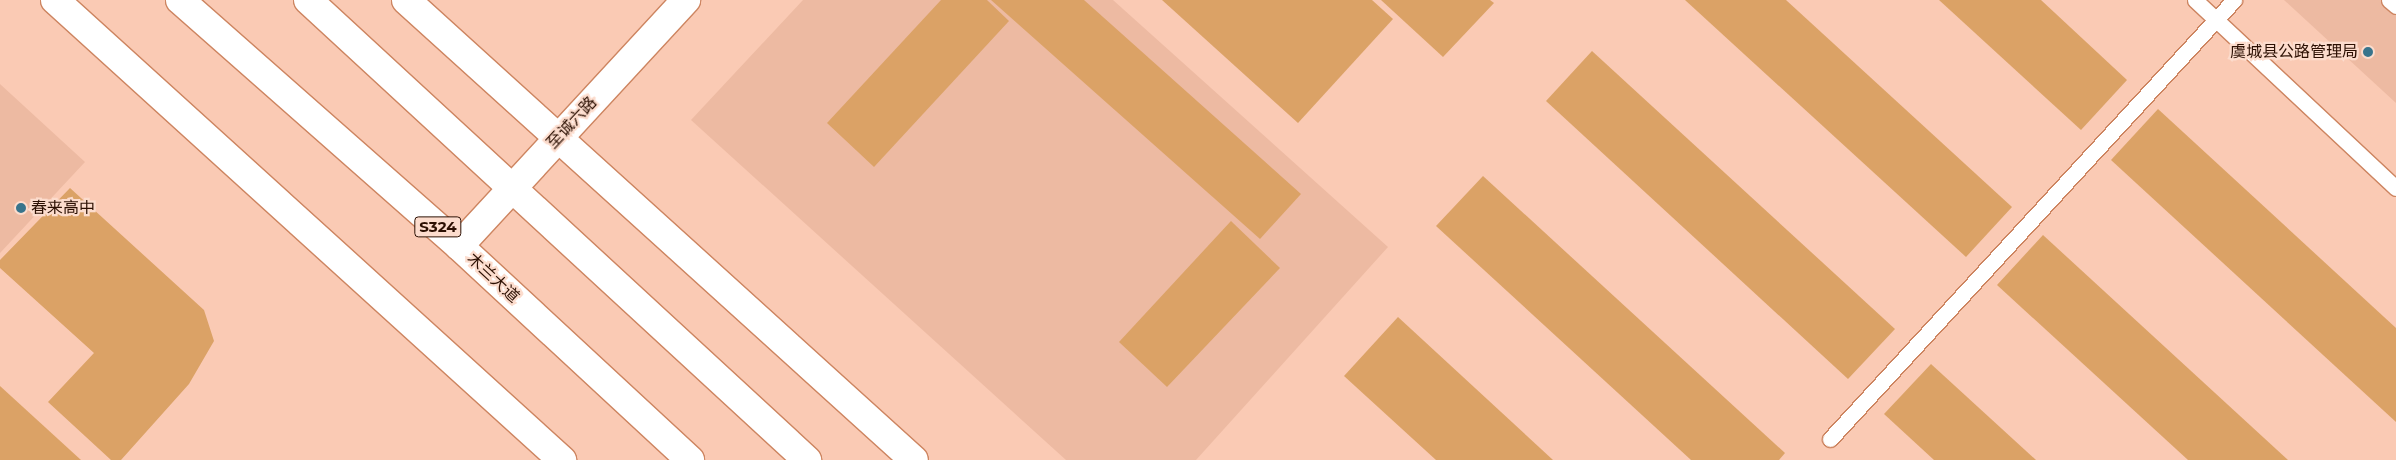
<!DOCTYPE html>
<meta charset="utf-8">
<style>
body{margin:0}
#map{position:relative;width:2396px;height:460px;overflow:hidden;background:#facab4;font-family:Montserrat,"Noto Sans SC",sans-serif}
div>[style]{position:absolute}
.built>*{inset:0;background:#edbaa2}
.building>*{inset:0;background:#dba266}
.roads{filter:drop-shadow(1px 0 #cd8561) drop-shadow(-1px 0 #cd8561) drop-shadow(0 1px #cd8561) drop-shadow(0 -1px #cd8561)}
.lane>*{height:15px;margin:-7.5px;padding:0 7.5px;transform-origin:7.5px;border-radius:7.5px;background:#fff}
.secondary>*{height:28px;margin:-14px;padding:0 14px;transform-origin:14px;border-radius:14px;background:#fff}
.primary>*{height:28px;margin:-14px;padding:0 14px;transform-origin:14px;border-radius:14px;background:#fff}
.dots>*{width:14px;height:14px;translate:-50% -50%;box-sizing:border-box;border:2px solid #fcdccd;border-radius:50%}
span{translate:-50% -50%;white-space:nowrap;text-align:center;line-height:1.15;-webkit-text-stroke:4.5px #fcdccd;paint-order:stroke}
.shield-label span{padding:1px 4px;background:#fcdccd;border:1px solid;border-radius:4px;-webkit-text-stroke-width:0}
.shield-label{font-size:15px;color:#2c1003;font-weight:700}
.poi-label{font-size:16px;color:#2c1003}
.right{translate:-100% -50%;text-align:right}
.left{translate:0 -50%;text-align:left}
.street-label{font-size:16px;color:#2c1003}
</style>
<div id="map">
<div class="built">
<i style="clip-path:polygon(803px 0,1113px 0,1388px 247px,1196px 460px,1066px 460px,691px 120px)"></i>
<i style="clip-path:polygon(2284px 0,2396px 0,2396px 103px)"></i>
<i style="clip-path:polygon(0 84px,85px 162px,0 253px)"></i>
</div>
<div class="building">
<i style="clip-path:polygon(941px 0,987px 0,1009px 21px,874px 167px,827px 123px)"></i>
<i style="clip-path:polygon(991px 0,1084px 0,1301px 194px,1260px 239px)"></i>
<i style="clip-path:polygon(1162px 0,1372px 0,1393px 19px,1298px 123px)"></i>
<i style="clip-path:polygon(1381px 0,1490px 0,1494px 3px,1443px 57px)"></i>
<i style="clip-path:polygon(1685px 0,1786px 0,2012px 207px,1966px 257px)"></i>
<i style="clip-path:polygon(1939px 0,2041px 0,2127px 80px,2081px 130px)"></i>
<i style="clip-path:polygon(1592px 51px,1895px 329px,1848px 379px,1546px 101px)"></i>
<i style="clip-path:polygon(2158px 109px,2396px 328px,2396px 422px,2111px 160px)"></i>
<i style="clip-path:polygon(1483px 176px,1785px 453px,1779px 460px,1691px 460px,1436px 226px)"></i>
<i style="clip-path:polygon(70px 188px,204px 310px,214px 341px,189px 384px,121px 460px,111px 460px,48px 402px,94px 353px,0 268px,0 260px)"></i>
<i style="clip-path:polygon(1231px 221px,1280px 268px,1167px 387px,1119px 342px)"></i>
<i style="clip-path:polygon(2043px 235px,2288px 460px,2188px 460px,1997px 285px)"></i>
<i style="clip-path:polygon(1398px 317px,1553px 460px,1436px 460px,1344px 376px)"></i>
<i style="clip-path:polygon(1931px 364px,2036px 460px,1934px 460px,1884px 414px)"></i>
<i style="clip-path:polygon(0 386px,81px 460px,0 460px)"></i>
</div>
<div class="roads">
<div class="lane">
<i style="left:2195px;top:0;width:275px;rotate:43.1deg"></i>
<i style="left:2389px;top:0;width:9px;rotate:41deg"></i>
<i style="left:1830px;top:439px;width:597px;rotate:-47.38deg"></i>
</div>
<div class="secondary">
<i style="left:459px;top:246px;width:335px;rotate:-47.3deg"></i>
</div>
<div class="primary">
<i style="left:55px;top:0;width:685px;rotate:42.22deg"></i>
<i style="left:180px;top:0;width:372px;rotate:41.4deg"></i>
<i style="left:459px;top:246px;width:315px;rotate:42.8deg"></i>
<i style="left:308px;top:0;width:679px;rotate:42.67deg"></i>
<i style="left:406px;top:0;width:685px;rotate:42.16deg"></i>
</div>
</div>
<div class="dots">
<i style="left:2368px;top:52px;background:#38748c"></i>
<i style="left:21px;top:208px;background:#38748c"></i>
</div>
<div class="shield-label">
<span style="left:438px;top:227px">S324</span>
</div>
<div class="poi-label">
<span class="right" style="left:2358px;top:52px">虞城县公路管理局</span>
<span class="left" style="left:31px;top:208px">春来高中</span>
</div>
<div class="street-label">
<span style="left:572px;top:123px;rotate:-47deg">至诚六路</span>
<span style="left:493px;top:278px;rotate:43deg">木兰大道</span>
</div>
</div>
